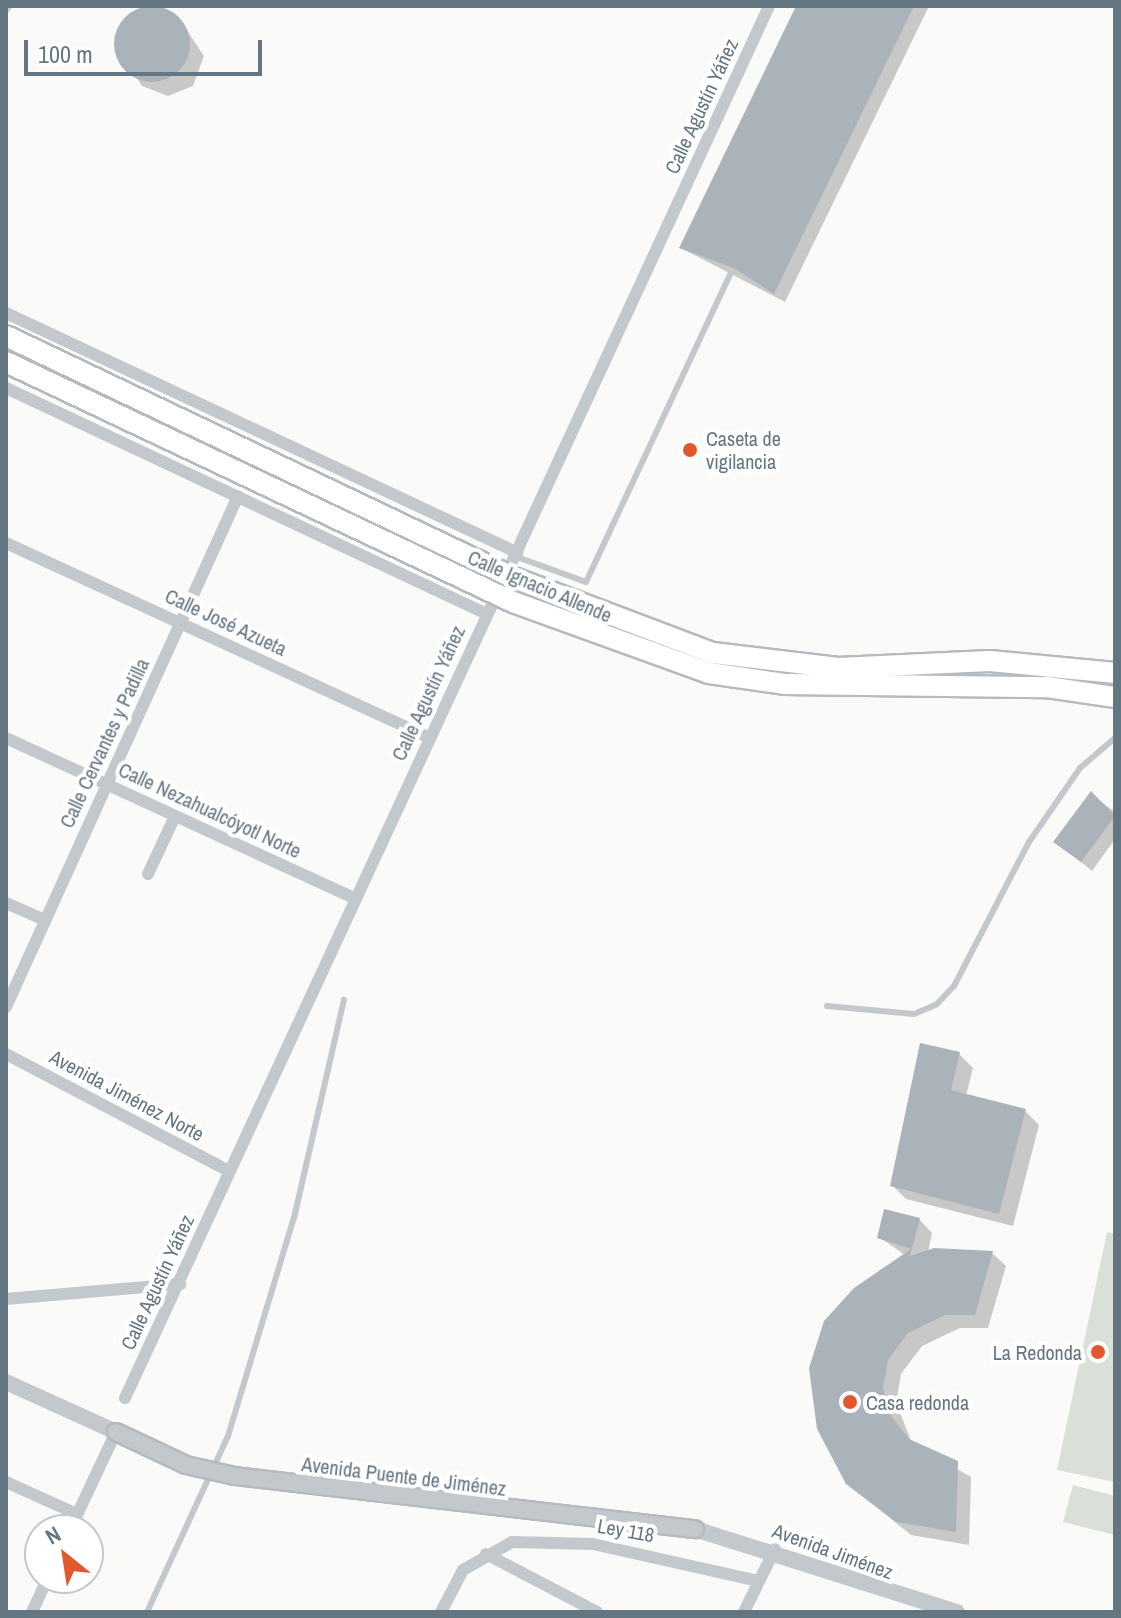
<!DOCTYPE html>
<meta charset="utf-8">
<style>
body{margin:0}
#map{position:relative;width:1121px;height:1618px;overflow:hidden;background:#fafaf8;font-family:"Archivo Narrow",sans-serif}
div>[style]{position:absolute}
.green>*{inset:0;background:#dadfd7}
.shadow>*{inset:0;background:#0003}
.building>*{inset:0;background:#aab3b9}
.round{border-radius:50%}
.service>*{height:6px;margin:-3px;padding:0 3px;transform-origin:3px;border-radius:3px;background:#c3c8cc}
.minor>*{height:12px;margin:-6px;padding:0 6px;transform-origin:6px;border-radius:6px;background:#c3c8cc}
.tertiary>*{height:16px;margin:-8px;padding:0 8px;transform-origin:8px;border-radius:8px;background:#c3c8cc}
.bridges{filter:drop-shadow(2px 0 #b5babe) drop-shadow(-2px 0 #b5babe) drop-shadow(0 2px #b5babe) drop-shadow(0 -2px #b5babe)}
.tertiary-bridge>*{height:16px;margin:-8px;padding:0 8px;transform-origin:8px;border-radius:8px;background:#c3c8cc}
.primary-bridge>*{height:20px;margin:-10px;padding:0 10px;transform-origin:10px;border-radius:10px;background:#fff}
.dots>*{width:22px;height:22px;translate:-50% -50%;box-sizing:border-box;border:4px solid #fff;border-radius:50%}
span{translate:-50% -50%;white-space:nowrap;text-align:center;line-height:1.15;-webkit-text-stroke:8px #fff;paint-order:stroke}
.street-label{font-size:20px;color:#657683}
.poi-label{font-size:20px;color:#657683}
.left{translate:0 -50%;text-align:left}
.right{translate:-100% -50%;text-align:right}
.frame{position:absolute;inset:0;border:8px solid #657683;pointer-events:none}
.north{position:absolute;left:24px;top:1514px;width:80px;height:80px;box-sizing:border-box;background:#fff;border:2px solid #c1c8cd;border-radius:50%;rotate:330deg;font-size:22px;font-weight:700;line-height:32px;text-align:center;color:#657683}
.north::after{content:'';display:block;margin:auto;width:28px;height:36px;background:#e4572e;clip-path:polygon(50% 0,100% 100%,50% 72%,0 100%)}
.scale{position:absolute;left:24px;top:40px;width:238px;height:36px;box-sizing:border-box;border:4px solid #657683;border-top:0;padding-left:10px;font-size:24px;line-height:28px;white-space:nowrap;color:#657683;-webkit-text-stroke:6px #fff;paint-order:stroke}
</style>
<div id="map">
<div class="green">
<i style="clip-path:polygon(1107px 1232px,1115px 1234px,1115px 1482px,1057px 1470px)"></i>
<i style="clip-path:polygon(1073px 1485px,1115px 1496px,1115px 1535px,1063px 1522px)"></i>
</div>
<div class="shadow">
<i style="clip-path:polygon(6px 6px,14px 6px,6px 15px)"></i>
<i style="clip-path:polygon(799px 6px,929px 6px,785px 302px,681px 248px)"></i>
<i style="clip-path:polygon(149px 8px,180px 20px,204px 56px,193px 86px,168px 96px,142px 86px,116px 46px,125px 20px)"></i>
<i style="clip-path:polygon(1091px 794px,1115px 812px,1115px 839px,1092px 871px,1056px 842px)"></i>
<i style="clip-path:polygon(959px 1054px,973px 1068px,966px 1096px,1025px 1111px,1039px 1125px,1013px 1226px,906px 1199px,892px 1185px)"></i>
<i style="clip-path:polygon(919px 1219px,932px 1233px,928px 1252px,992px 1253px,1006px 1266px,988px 1328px,960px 1328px,922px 1346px,901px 1374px,896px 1403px,912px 1443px,971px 1477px,969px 1545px,911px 1535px,847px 1483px,905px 1255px,879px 1237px)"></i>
</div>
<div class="building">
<i class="round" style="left:114px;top:6px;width:76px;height:76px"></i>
<i style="clip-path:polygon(796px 6px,914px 6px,774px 294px,734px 268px,679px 248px)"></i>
<i style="clip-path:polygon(1091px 791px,1115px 816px,1081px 862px,1053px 842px)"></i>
<i style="clip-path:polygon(920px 1043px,960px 1052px,951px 1090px,1026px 1109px,999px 1214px,890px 1186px)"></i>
<i style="clip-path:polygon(884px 1209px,920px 1218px,910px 1256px,934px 1248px,993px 1251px,975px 1315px,945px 1315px,908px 1333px,888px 1360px,883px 1388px,891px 1416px,909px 1439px,958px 1461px,956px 1532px,896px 1522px,846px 1484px,817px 1429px,809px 1368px,824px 1321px,854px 1288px,911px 1249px,877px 1238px)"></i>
</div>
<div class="service">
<i style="left:517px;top:557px;width:73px;rotate:19.9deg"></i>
<i style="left:586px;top:582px;width:341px;rotate:-64.9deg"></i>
<i style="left:827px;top:1006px;width:87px;rotate:5.3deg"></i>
<i style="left:914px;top:1014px;width:25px;rotate:-23deg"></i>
<i style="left:937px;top:1004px;width:25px;rotate:-47deg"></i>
<i style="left:954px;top:986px;width:162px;rotate:-62.5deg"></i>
<i style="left:1029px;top:842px;width:90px;rotate:-55.4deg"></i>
<i style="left:1080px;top:768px;width:46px;rotate:-40.6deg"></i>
<i style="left:147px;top:1612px;width:194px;rotate:-65.3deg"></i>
<i style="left:228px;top:1436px;width:228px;rotate:-73.2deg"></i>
<i style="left:294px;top:1218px;width:224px;rotate:-77.1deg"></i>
</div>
<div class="minor">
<i style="left:6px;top:313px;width:565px;rotate:25.11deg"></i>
<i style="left:6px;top:388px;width:531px;rotate:25.17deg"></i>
<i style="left:6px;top:543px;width:467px;rotate:24.7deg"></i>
<i style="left:6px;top:738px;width:383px;rotate:24.7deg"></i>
<i style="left:148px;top:874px;width:64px;rotate:-65deg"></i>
<i style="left:6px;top:903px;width:43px;rotate:23.6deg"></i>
<i style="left:6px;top:1007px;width:561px;rotate:-65.58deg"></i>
<i style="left:6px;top:1054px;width:252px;rotate:27.7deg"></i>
<i style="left:6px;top:1299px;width:175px;rotate:-4.9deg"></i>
<i style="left:125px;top:1398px;width:1534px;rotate:-65.17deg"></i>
<i style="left:6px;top:1482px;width:78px;rotate:24.3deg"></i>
<i style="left:70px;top:1530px;width:108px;rotate:-64.9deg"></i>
<i style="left:486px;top:1554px;width:125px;rotate:27.6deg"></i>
<i style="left:32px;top:1612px;width:38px;rotate:-65deg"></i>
<i style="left:441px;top:1612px;width:47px;rotate:-62.4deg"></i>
<i style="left:463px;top:1570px;width:56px;rotate:-29.7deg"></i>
<i style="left:512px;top:1542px;width:81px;rotate:1.4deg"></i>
<i style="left:593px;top:1544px;width:170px;rotate:12.6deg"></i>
<i style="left:744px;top:1612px;width:70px;rotate:-63.8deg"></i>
</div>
<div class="tertiary">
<i style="left:6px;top:1382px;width:121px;rotate:24.4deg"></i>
<i style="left:695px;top:1529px;width:275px;rotate:17.6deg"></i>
</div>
<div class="bridges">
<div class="tertiary-bridge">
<i style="left:116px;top:1432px;width:77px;rotate:25.2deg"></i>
<i style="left:186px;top:1465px;width:50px;rotate:12.7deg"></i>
<i style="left:235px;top:1476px;width:463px;rotate:6.6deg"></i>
</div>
<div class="primary-bridge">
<i style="left:6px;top:336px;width:563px;rotate:25.47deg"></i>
<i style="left:514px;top:578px;width:213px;rotate:20.7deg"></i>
<i style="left:713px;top:653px;width:126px;rotate:6.8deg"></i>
<i style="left:838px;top:668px;width:152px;rotate:-2.6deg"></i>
<i style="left:990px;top:661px;width:126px;rotate:5.5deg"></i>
<i style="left:6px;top:362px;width:561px;rotate:25.33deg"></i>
<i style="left:513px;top:602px;width:208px;rotate:19.9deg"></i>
<i style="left:709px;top:673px;width:76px;rotate:8.3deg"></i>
<i style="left:784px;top:684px;width:263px;rotate:0.7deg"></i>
<i style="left:1047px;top:687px;width:69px;rotate:8.4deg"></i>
</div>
</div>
<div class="dots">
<i style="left:690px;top:450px;background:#e4572e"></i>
<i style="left:1098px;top:1352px;background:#e4572e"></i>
<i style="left:850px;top:1402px;background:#e4572e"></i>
</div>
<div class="street-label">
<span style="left:701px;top:106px;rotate:-65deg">Calle Agustín Yáñez</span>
<span style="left:540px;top:586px;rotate:23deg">Calle Ignacio Allende</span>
<span style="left:226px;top:622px;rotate:25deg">Calle José Azueta</span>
<span style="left:428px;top:693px;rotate:-65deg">Calle Agustín Yáñez</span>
<span style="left:104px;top:743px;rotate:-65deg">Calle Cervantes y Padilla</span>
<span style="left:210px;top:810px;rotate:25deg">Calle Nezahualcóyotl Norte</span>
<span style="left:127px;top:1095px;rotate:28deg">Avenida Jiménez Norte</span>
<span style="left:157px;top:1282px;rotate:-65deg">Calle Agustín Yáñez</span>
<span style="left:404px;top:1476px;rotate:7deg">Avenida Puente de Jiménez</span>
<span style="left:626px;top:1530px;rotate:10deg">Ley 118</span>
<span style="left:833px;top:1551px;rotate:20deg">Avenida Jiménez</span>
</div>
<div class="poi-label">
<span class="left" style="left:706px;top:450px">Caseta de<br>vigilancia</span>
<span class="right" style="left:1082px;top:1352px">La Redonda</span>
<span class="left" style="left:866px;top:1402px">Casa redonda</span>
</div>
<div class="frame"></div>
<div class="north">N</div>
<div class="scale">100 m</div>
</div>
